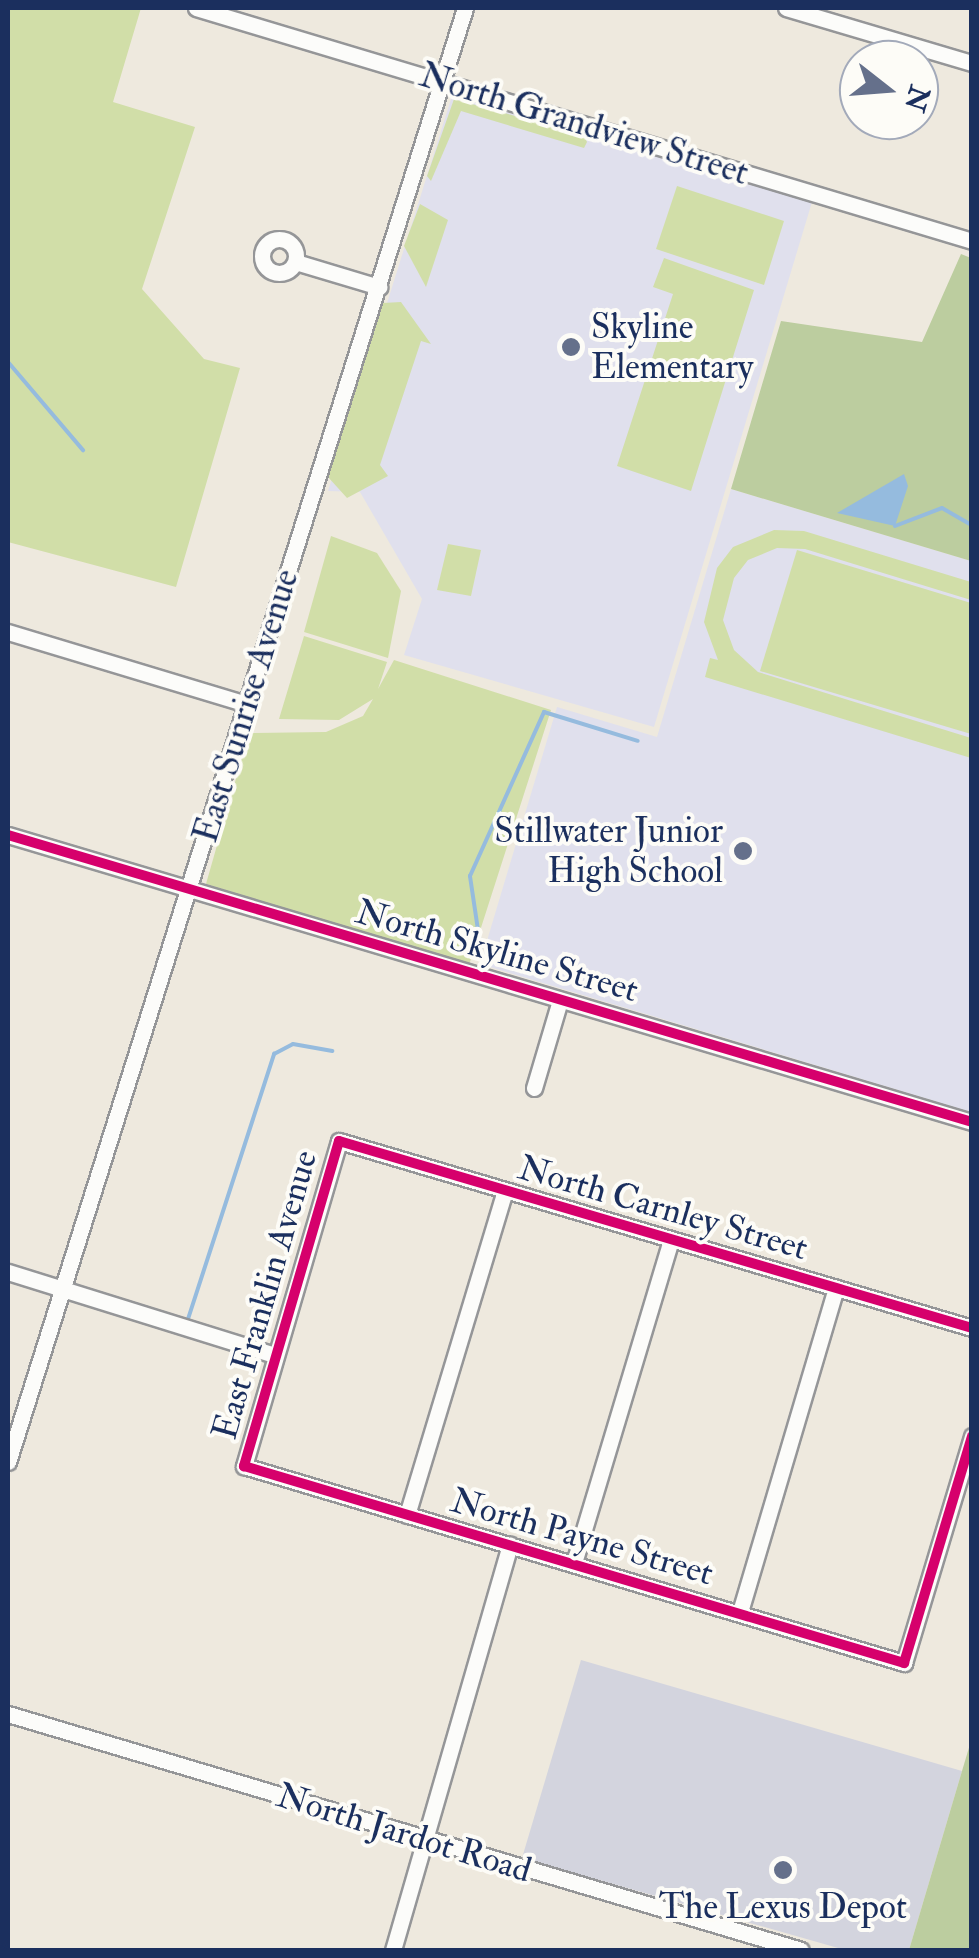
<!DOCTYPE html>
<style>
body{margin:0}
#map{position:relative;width:979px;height:1958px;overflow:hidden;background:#eee9de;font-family:"IM FELL Double Pica",serif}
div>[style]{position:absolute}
.built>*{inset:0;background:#e0e0ed}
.industrial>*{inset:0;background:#d3d4de}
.green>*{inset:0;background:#d1dea8}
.forest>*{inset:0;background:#bccd9f}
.water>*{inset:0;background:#95bbde}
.stream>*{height:4px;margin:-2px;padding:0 2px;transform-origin:2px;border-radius:2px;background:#95bbde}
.roads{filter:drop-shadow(2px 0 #959698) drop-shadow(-2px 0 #959698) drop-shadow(0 2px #959698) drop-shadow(0 -2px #959698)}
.minor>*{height:15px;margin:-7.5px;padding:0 7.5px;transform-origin:7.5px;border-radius:7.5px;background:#fcfcfa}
.minor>.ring{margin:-7.5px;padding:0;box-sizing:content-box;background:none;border:15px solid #fcfcfa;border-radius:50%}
.cycleway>*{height:10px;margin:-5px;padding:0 5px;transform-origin:5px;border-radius:5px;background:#d6006c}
.dots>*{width:28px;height:28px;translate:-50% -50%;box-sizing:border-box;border:5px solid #fdfcf7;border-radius:50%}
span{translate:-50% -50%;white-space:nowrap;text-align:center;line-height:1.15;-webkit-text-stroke:8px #fdfcf7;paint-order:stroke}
.street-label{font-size:35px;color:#1b2f5e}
.poi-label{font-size:35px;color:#1b2f5e}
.left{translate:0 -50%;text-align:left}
.right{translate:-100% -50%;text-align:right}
.frame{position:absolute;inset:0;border:10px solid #1b2f5e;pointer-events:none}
.north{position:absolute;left:839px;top:40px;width:100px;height:100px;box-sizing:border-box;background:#fdfcf7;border:2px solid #a3aaba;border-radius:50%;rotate:107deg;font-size:28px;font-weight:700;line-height:40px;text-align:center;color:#1b2f5e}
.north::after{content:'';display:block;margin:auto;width:35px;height:45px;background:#65708b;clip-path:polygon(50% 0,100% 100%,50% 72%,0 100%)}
</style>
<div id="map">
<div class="built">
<i style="clip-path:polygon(452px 96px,812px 202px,654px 727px,404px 655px,422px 599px,360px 492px,328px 491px)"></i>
<i style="clip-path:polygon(731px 489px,971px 561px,971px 1112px,480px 964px,557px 707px,657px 737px)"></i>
</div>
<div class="industrial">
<i style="clip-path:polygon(581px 1660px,962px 1771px,909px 1950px,845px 1950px,522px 1858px)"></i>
</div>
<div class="green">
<i style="clip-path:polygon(8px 8px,141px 8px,113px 102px,195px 127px,142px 289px,204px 359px,240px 368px,176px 587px,8px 542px)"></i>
<i style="clip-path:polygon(454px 99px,584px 135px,587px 142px,584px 148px,461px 111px,431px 181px,427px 176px)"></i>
<i style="clip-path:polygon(677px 186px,784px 221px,764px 285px,656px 249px)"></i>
<i style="clip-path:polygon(420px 204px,448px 220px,426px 287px,404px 246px)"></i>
<i style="clip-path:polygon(664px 258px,754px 290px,691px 491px,617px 466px,673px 294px,653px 287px)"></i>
<i style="clip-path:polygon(401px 302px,431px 344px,421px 341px,380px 465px,388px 476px,347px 498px,328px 477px,383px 303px)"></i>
<i style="clip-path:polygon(774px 530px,804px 531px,971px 582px,971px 600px,805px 549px,777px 548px,748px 560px,734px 578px,723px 620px,734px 650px,758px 672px,971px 738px,971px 758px,705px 677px,710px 658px,718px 660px,704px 622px,717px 568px,733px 547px)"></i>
<i style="clip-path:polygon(331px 536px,377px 553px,401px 591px,388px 658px,304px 632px)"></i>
<i style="clip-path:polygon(448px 544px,481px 550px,471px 596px,437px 590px)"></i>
<i style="clip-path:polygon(797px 550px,971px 603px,971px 734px,760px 671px)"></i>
<i style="clip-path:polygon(304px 636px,387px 662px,378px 689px,394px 660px,551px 710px,469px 965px,206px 884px,249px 733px,326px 732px,363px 716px,373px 699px,339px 720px,279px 719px)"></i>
</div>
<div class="forest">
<i style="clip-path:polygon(961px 254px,971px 258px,971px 561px,731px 489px,781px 321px,922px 342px)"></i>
<i style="clip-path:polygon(971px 1741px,971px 1950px,909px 1950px,962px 1771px)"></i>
</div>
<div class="water">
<i style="clip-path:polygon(904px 474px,908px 486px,895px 526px,837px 513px)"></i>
</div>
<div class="stream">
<i style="left:8px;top:362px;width:116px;rotate:49.6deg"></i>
<i style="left:895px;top:526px;width:50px;rotate:-21deg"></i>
<i style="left:942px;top:508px;width:34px;rotate:30deg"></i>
<i style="left:481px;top:950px;width:75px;rotate:-98.5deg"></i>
<i style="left:470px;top:876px;width:180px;rotate:-65.7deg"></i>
<i style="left:544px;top:712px;width:98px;rotate:17.1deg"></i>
<i style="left:188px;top:1319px;width:279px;rotate:-72deg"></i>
<i style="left:274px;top:1054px;width:21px;rotate:-28deg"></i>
<i style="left:293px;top:1044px;width:40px;rotate:10deg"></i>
</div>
<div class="roads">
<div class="minor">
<i style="left:196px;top:8px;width:810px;rotate:16.71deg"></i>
<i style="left:786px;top:8px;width:194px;rotate:16.5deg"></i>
<i class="ring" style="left:262px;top:239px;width:19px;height:19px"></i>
<i style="left:299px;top:263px;width:84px;rotate:16.7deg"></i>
<i style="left:8px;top:632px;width:249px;rotate:16.8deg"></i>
<i style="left:8px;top:835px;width:1006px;rotate:16.58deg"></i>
<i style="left:534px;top:1088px;width:92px;rotate:-73.5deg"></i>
<i style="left:8px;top:1272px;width:280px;rotate:17.3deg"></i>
<i style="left:972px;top:1328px;width:660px;rotate:-163.54deg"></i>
<i style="left:339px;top:1141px;width:339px;rotate:106.3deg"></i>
<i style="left:244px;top:1466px;width:689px;rotate:16.62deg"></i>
<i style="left:904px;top:1663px;width:237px;rotate:-73.3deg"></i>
<i style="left:8px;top:1462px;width:1524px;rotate:-72.55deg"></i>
<i style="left:407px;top:1515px;width:339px;rotate:-73.2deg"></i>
<i style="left:574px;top:1563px;width:338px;rotate:-73.3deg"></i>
<i style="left:740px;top:1612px;width:338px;rotate:-73.5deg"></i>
<i style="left:8px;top:1714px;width:827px;rotate:16.57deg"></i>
<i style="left:393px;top:1950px;width:422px;rotate:-73.9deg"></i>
</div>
</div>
<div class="cycleway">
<i style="left:8px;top:835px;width:1006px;rotate:16.58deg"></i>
<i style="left:972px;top:1328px;width:660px;rotate:-163.54deg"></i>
<i style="left:339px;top:1141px;width:339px;rotate:106.3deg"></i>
<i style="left:244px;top:1466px;width:689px;rotate:16.62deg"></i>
<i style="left:904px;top:1663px;width:237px;rotate:-73.3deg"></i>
</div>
<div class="dots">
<i style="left:571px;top:347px;background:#65708b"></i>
<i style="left:743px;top:851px;background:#65708b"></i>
<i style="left:783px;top:1870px;background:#65708b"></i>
</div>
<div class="street-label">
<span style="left:584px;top:124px;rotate:17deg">North Grandview Street</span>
<span style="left:246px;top:706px;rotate:-73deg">East Sunrise Avenue</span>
<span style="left:497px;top:951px;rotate:16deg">North Skyline Street</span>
<span style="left:663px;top:1208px;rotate:16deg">North Carnley Street</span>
<span style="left:265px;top:1295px;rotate:-74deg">East Franklin Avenue</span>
<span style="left:582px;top:1537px;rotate:16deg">North Payne Street</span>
<span style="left:404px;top:1833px;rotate:17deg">North Jardot Road</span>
</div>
<div class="poi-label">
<span class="left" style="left:591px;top:347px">Skyline<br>Elementary</span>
<span class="right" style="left:723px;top:851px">Stillwater Junior<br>High School</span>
<span style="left:783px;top:1907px">The Lexus Depot</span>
</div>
<div class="frame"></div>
<div class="north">N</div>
</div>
